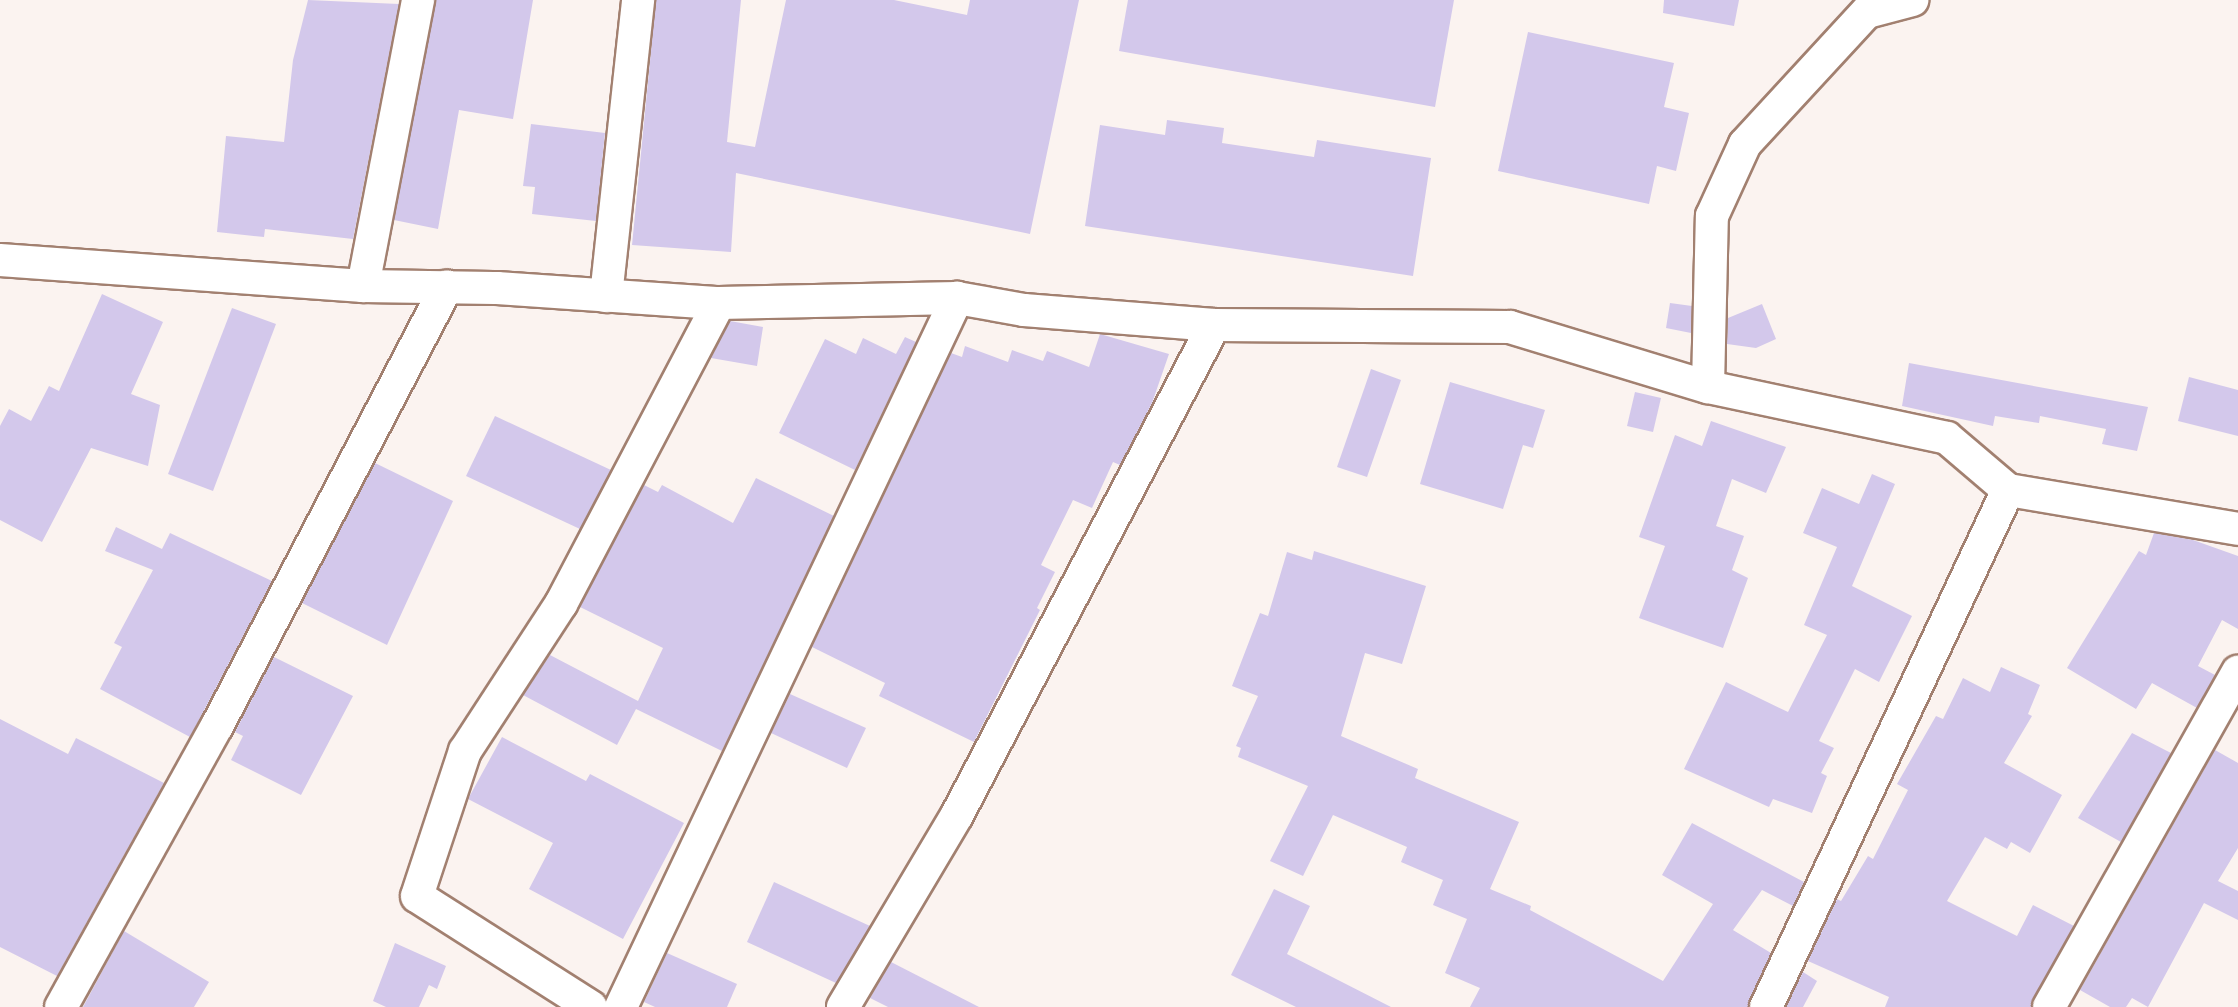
<!DOCTYPE html>
<style>
body{margin:0}
#map{position:relative;width:2238px;height:1007px;overflow:hidden;background:#fbf3f0;font-family:"Open Sans",sans-serif}
div>[style]{position:absolute}
.building>*{inset:0;background:#d3c8eb}
.roads{filter:drop-shadow(2px 0 #a28070) drop-shadow(-2px 0 #a28070) drop-shadow(0 2px #a28070) drop-shadow(0 -2px #a28070)}
.minor>*{height:32px;margin:-16px;padding:0 16px;transform-origin:16px;border-radius:16px;background:#fff}
span{translate:-50% -50%;white-space:nowrap;text-align:center;line-height:1.15;-webkit-text-stroke:5px #fbf3f0;paint-order:stroke}
</style>
<div id="map">
<div class="building">
<i style="clip-path:polygon(308px 0,399px 4px,353px 239px,265px 229px,264px 237px,217px 232px,226px 136px,284px 142px,293px 60px)"></i>
<i style="clip-path:polygon(436px 0,533px 0,513px 119px,459px 110px,438px 229px,394px 220px)"></i>
<i style="clip-path:polygon(656px 0,741px 0,727px 142px,755px 147px,786px 0,894px 0,967px 15px,970px 0,1079px 0,1030px 234px,736px 173px,731px 252px,632px 245px)"></i>
<i style="clip-path:polygon(1128px 0,1454px 0,1435px 107px,1119px 51px)"></i>
<i style="clip-path:polygon(1664px 0,1739px 0,1734px 26px,1663px 13px)"></i>
<i style="clip-path:polygon(1528px 32px,1674px 63px,1664px 107px,1689px 113px,1676px 171px,1657px 166px,1649px 204px,1498px 171px)"></i>
<i style="clip-path:polygon(1167px 120px,1224px 128px,1222px 143px,1314px 157px,1317px 140px,1431px 158px,1413px 276px,1085px 226px,1100px 125px,1165px 135px)"></i>
<i style="clip-path:polygon(531px 124px,605px 133px,596px 221px,532px 214px,535px 187px,523px 186px)"></i>
<i style="clip-path:polygon(102px 294px,163px 322px,131px 394px,160px 405px,148px 466px,91px 448px,42px 542px,0 520px,0 426px,9px 409px,31px 421px,49px 386px,59px 391px)"></i>
<i style="clip-path:polygon(1670px 303px,1692px 306px,1691px 333px,1666px 328px)"></i>
<i style="clip-path:polygon(1762px 304px,1776px 339px,1756px 348px,1727px 344px,1728px 318px)"></i>
<i style="clip-path:polygon(232px 308px,276px 324px,213px 491px,168px 474px)"></i>
<i style="clip-path:polygon(730px 321px,763px 327px,757px 366px,711px 358px)"></i>
<i style="clip-path:polygon(1100px 334px,1169px 354px,1152px 403px,1120px 465px,1113px 462px,1092px 508px,1073px 500px,1041px 565px,1055px 572px,1037px 608px,1040px 610px,974px 742px,879px 696px,885px 683px,812px 647px,951px 353px,962px 357px,965px 346px,1008px 362px,1012px 350px,1043px 361px,1047px 351px,1089px 367px)"></i>
<i style="clip-path:polygon(905px 337px,916px 342px,855px 470px,779px 433px,825px 339px,856px 354px,863px 338px,896px 354px)"></i>
<i style="clip-path:polygon(1909px 363px,2148px 407px,2137px 451px,2102px 444px,2106px 429px,2040px 416px,2039px 423px,1995px 416px,1993px 426px,1902px 406px)"></i>
<i style="clip-path:polygon(1371px 369px,1401px 380px,1367px 477px,1337px 467px)"></i>
<i style="clip-path:polygon(2189px 377px,2238px 390px,2238px 436px,2178px 421px)"></i>
<i style="clip-path:polygon(1450px 382px,1545px 410px,1533px 448px,1523px 445px,1503px 509px,1420px 484px)"></i>
<i style="clip-path:polygon(1635px 392px,1661px 398px,1653px 432px,1627px 426px)"></i>
<i style="clip-path:polygon(495px 416px,611px 470px,580px 529px,466px 476px)"></i>
<i style="clip-path:polygon(1711px 421px,1786px 447px,1766px 493px,1732px 479px,1716px 526px,1744px 536px,1732px 570px,1748px 578px,1723px 648px,1639px 618px,1665px 546px,1639px 537px,1675px 435px,1702px 446px)"></i>
<i style="clip-path:polygon(375px 463px,453px 501px,387px 645px,302px 603px)"></i>
<i style="clip-path:polygon(1872px 474px,1895px 484px,1852px 586px,1912px 616px,1879px 682px,1855px 669px,1819px 741px,1834px 748px,1821px 773px,1827px 776px,1812px 813px,1773px 799px,1769px 807px,1684px 769px,1726px 682px,1788px 712px,1827px 635px,1804px 625px,1837px 547px,1803px 533px,1822px 488px,1859px 504px)"></i>
<i style="clip-path:polygon(756px 478px,834px 516px,722px 751px,636px 709px,617px 745px,523px 695px,550px 655px,638px 701px,663px 648px,580px 607px,644px 485px,658px 492px,662px 485px,733px 523px)"></i>
<i style="clip-path:polygon(116px 527px,162px 549px,170px 533px,272px 581px,190px 737px,100px 689px,122px 647px,114px 643px,153px 570px,105px 551px)"></i>
<i style="clip-path:polygon(2154px 533px,2193px 540px,2238px 556px,2238px 629px,2222px 620px,2198px 666px,2215px 675px,2197px 708px,2152px 683px,2136px 709px,2067px 668px,2139px 551px,2146px 555px)"></i>
<i style="clip-path:polygon(1314px 551px,1426px 586px,1402px 664px,1365px 653px,1341px 736px,1418px 769px,1415px 778px,1519px 822px,1490px 889px,1531px 906px,1530px 910px,1663px 981px,1713px 904px,1662px 875px,1692px 823px,1804px 882px,1793px 906px,1762px 890px,1733px 930px,1771px 953px,1748px 1007px,1470px 1007px,1480px 988px,1445px 973px,1467px 919px,1433px 905px,1443px 880px,1401px 862px,1407px 847px,1333px 815px,1303px 876px,1270px 861px,1308px 786px,1238px 757px,1241px 748px,1236px 746px,1258px 696px,1232px 686px,1260px 613px,1268px 616px,1287px 552px,1312px 560px)"></i>
<i style="clip-path:polygon(274px 657px,353px 696px,301px 795px,231px 760px,243px 736px,235px 732px)"></i>
<i style="clip-path:polygon(2001px 667px,2040px 685px,2028px 714px,2032px 716px,2004px 763px,2062px 795px,2030px 853px,2011px 842px,2007px 849px,1985px 837px,1947px 901px,2017px 936px,2033px 905px,2074px 926px,2031px 1007px,1885px 1007px,1889px 997px,1808px 961px,1837px 899px,1841px 901px,1868px 856px,1873px 859px,1908px 790px,1897px 784px,1936px 716px,1943px 719px,1963px 678px,1990px 692px)"></i>
<i style="clip-path:polygon(790px 694px,866px 728px,847px 768px,771px 733px)"></i>
<i style="clip-path:polygon(0 719px,68px 754px,76px 738px,164px 783px,57px 976px,0 947px)"></i>
<i style="clip-path:polygon(2132px 733px,2171px 753px,2121px 842px,2078px 818px)"></i>
<i style="clip-path:polygon(502px 737px,586px 781px,590px 774px,684px 823px,623px 939px,529px 889px,553px 843px,468px 799px)"></i>
<i style="clip-path:polygon(2215px 750px,2238px 763px,2238px 848px,2218px 881px,2238px 891px,2238px 920px,2204px 903px,2148px 1007px,2132px 998px,2126px 1007px,2110px 1007px,2080px 990px)"></i>
<i style="clip-path:polygon(774px 882px,870px 926px,836px 983px,747px 942px)"></i>
<i style="clip-path:polygon(1274px 889px,1310px 906px,1287px 954px,1391px 1007px,1296px 1007px,1231px 975px)"></i>
<i style="clip-path:polygon(124px 931px,209px 982px,194px 1007px,83px 1007px)"></i>
<i style="clip-path:polygon(395px 943px,446px 966px,437px 989px,429px 985px,419px 1007px,386px 1007px,373px 1001px)"></i>
<i style="clip-path:polygon(667px 953px,737px 984px,727px 1007px,655px 1007px,644px 1002px)"></i>
<i style="clip-path:polygon(891px 962px,979px 1007px,888px 1007px,870px 998px)"></i>
<i style="clip-path:polygon(1803px 972px,1817px 981px,1803px 1007px,1786px 1007px)"></i>
</div>
<div class="roads">
<div class="minor">
<i style="left:0;top:260px;width:364px;rotate:4.1deg"></i>
<i style="left:363px;top:286px;width:134px;rotate:0.9deg"></i>
<i style="left:497px;top:288px;width:223px;rotate:3.9deg"></i>
<i style="left:719px;top:303px;width:238px;rotate:-1.2deg"></i>
<i style="left:957px;top:298px;width:68px;rotate:10.2deg"></i>
<i style="left:1024px;top:310px;width:191px;rotate:4.5deg"></i>
<i style="left:1214px;top:325px;width:296px;rotate:0.4deg"></i>
<i style="left:1510px;top:327px;width:207px;rotate:16.9deg"></i>
<i style="left:1708px;top:387px;width:244px;rotate:12deg"></i>
<i style="left:1947px;top:438px;width:80px;rotate:40.4deg"></i>
<i style="left:2008px;top:490px;width:233px;rotate:9.6deg"></i>
<i style="left:363px;top:286px;width:291px;rotate:-79.1deg"></i>
<i style="left:606px;top:296px;width:298px;rotate:-83.8deg"></i>
<i style="left:1708px;top:387px;width:171px;rotate:-88.7deg"></i>
<i style="left:1712px;top:216px;width:79px;rotate:-65.4deg"></i>
<i style="left:1745px;top:144px;width:180px;rotate:-47.3deg"></i>
<i style="left:1867px;top:12px;width:47px;rotate:-14.9deg"></i>
<i style="left:61px;top:1007px;width:321px;rotate:-61deg"></i>
<i style="left:217px;top:726px;width:496px;rotate:-62.4deg"></i>
<i style="left:591px;top:1007px;width:206px;rotate:-147.5deg"></i>
<i style="left:417px;top:896px;width:153px;rotate:-71.7deg"></i>
<i style="left:465px;top:751px;width:176px;rotate:-56.9deg"></i>
<i style="left:561px;top:604px;width:340px;rotate:-62.3deg"></i>
<i style="left:621px;top:1007px;width:785px;rotate:-64.64deg"></i>
<i style="left:843px;top:1007px;width:223px;rotate:-59.3deg"></i>
<i style="left:957px;top:815px;width:553px;rotate:-62.32deg"></i>
<i style="left:1766px;top:1007px;width:571px;rotate:-64.92deg"></i>
<i style="left:2049px;top:1007px;width:385px;rotate:-60.6deg"></i>
</div>
</div>
</div>
